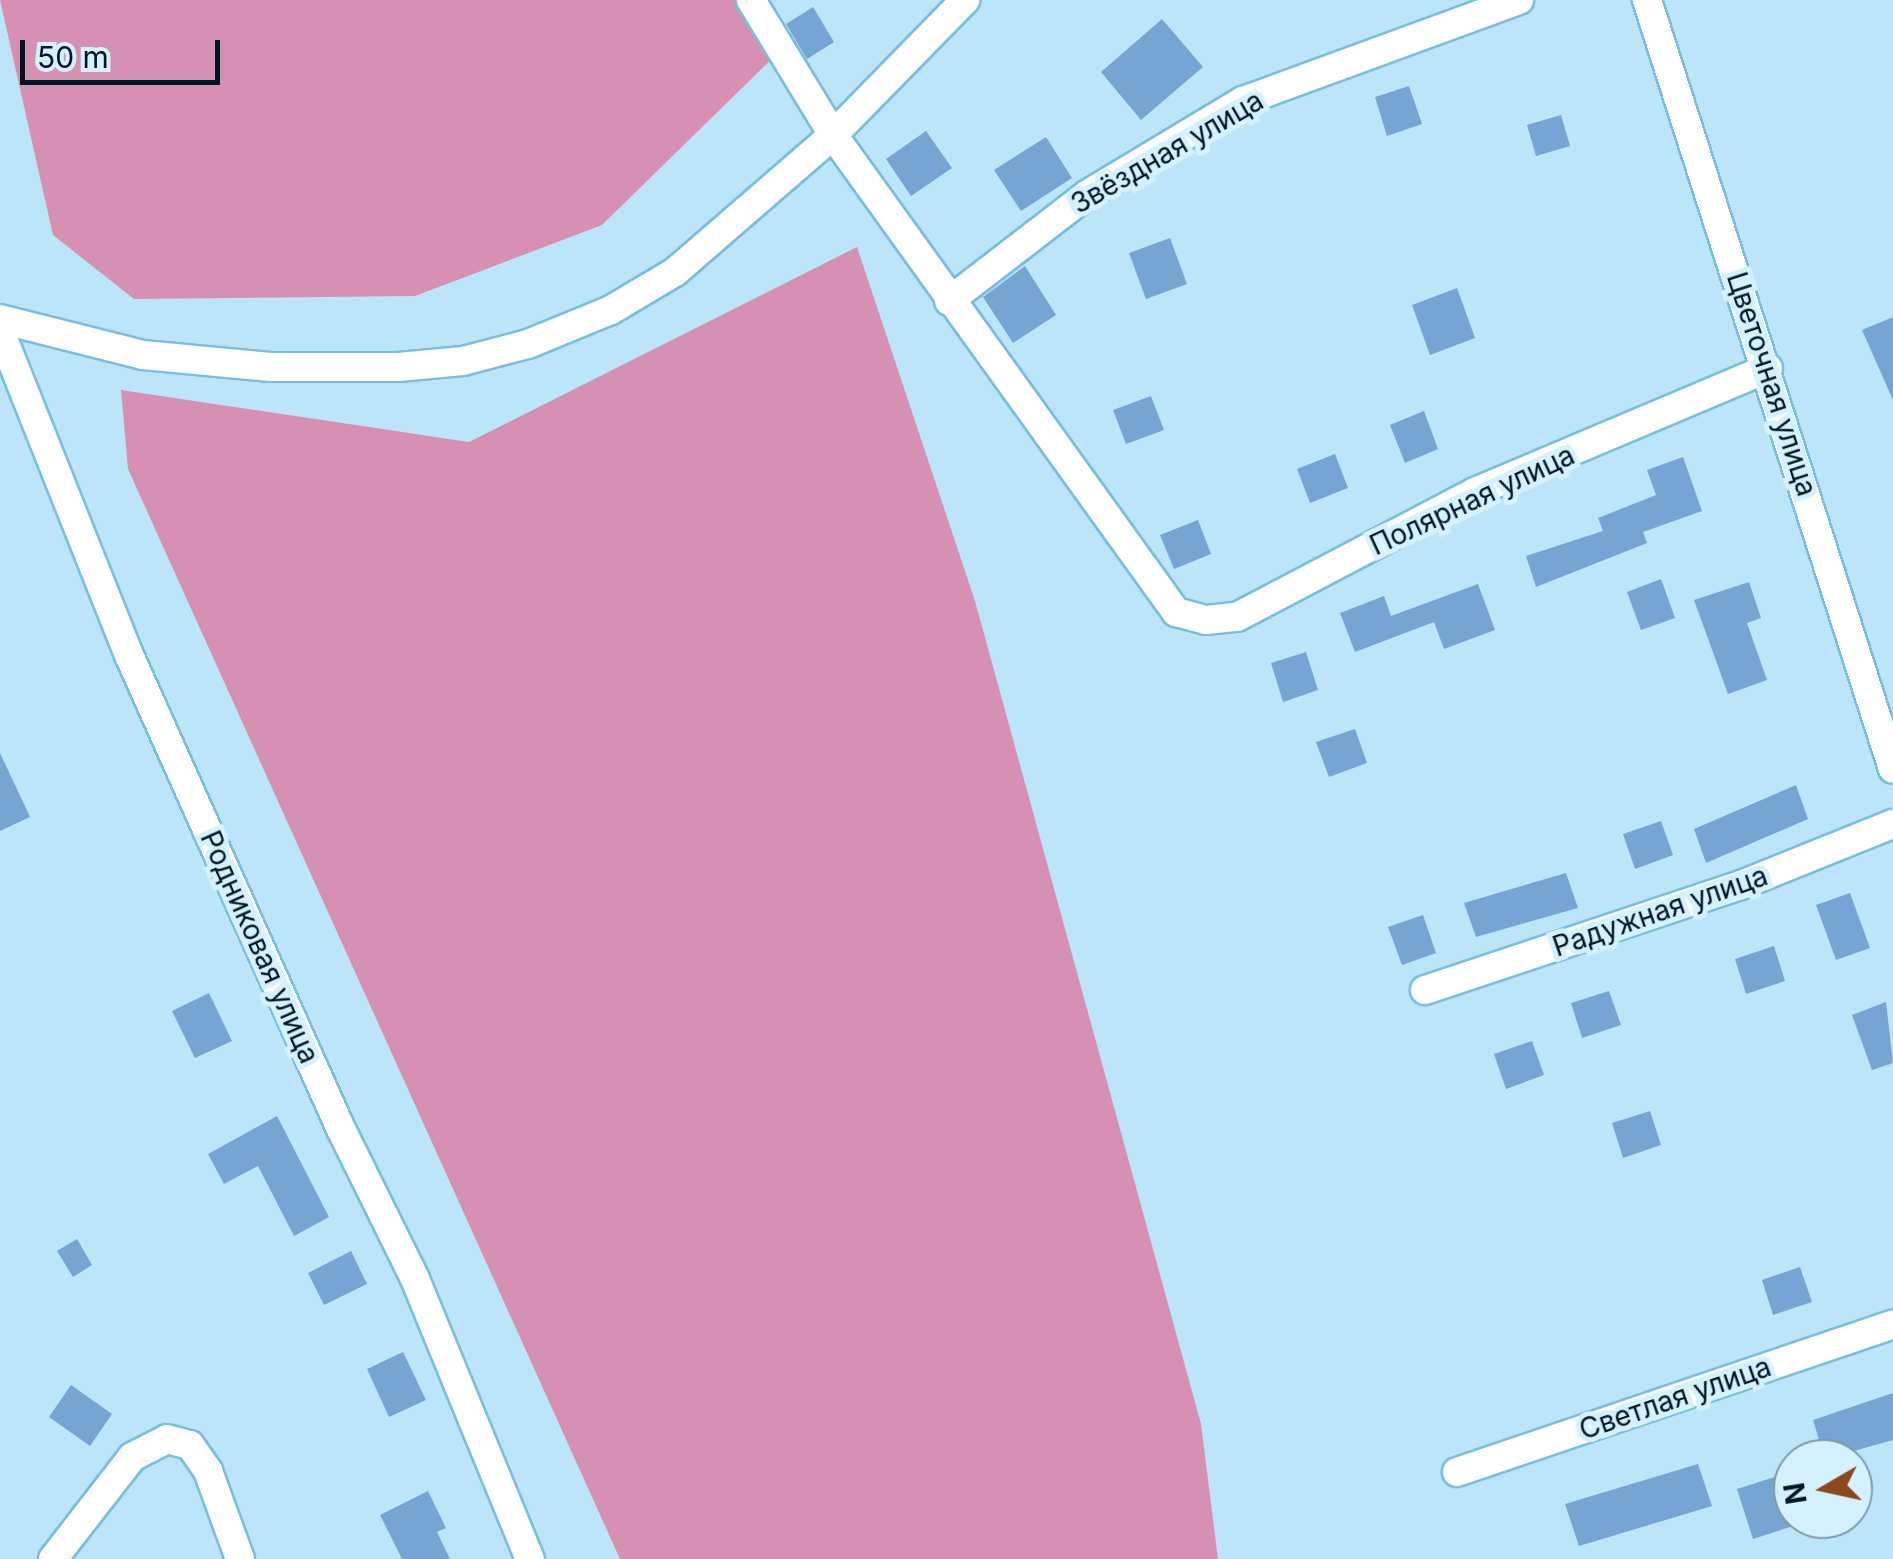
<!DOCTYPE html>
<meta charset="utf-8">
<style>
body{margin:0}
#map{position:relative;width:1893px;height:1559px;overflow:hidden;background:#bce5fa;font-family:Inter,sans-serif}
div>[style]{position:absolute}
.forest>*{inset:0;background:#d691b2}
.building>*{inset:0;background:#76a4d3}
.roads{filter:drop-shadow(2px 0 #78bee0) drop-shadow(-2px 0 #78bee0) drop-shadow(0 2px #78bee0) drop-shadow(0 -2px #78bee0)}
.minor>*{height:28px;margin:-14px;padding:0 14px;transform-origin:14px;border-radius:14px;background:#fff}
span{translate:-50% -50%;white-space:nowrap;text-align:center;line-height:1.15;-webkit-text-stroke:10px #d5f0fe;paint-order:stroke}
.street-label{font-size:28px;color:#001622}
.north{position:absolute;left:1773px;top:1439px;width:100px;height:100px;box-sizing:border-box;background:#d5f0fe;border:2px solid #8099a6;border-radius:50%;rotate:261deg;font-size:28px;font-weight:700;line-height:40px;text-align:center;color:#001622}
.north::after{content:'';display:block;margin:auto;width:35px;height:45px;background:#8c481c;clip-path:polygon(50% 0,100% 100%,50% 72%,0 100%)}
.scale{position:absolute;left:20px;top:40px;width:200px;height:45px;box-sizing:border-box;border:5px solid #001622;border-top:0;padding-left:12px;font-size:30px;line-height:35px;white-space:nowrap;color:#001622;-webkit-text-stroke:8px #d5f0fe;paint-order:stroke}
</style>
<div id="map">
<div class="forest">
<i style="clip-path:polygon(0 0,763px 0,790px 41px,602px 225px,415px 296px,134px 299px,53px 235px)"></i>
<i style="clip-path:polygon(857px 247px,975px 601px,1201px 1424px,1218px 1559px,620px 1559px,128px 469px,121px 390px,469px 442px)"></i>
</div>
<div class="building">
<i style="clip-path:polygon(813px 7px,834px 42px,807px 59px,786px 24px)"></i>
<i style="clip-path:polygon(1162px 19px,1203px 67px,1141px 120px,1101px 72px)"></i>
<i style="clip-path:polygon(1409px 86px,1422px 124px,1387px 136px,1375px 97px)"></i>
<i style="clip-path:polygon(1561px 115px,1570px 146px,1536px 156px,1527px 125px)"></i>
<i style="clip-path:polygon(926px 131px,952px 168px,911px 196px,886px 159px)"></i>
<i style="clip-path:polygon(1046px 137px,1072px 178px,1021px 211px,994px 170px)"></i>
<i style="clip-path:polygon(1170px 238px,1187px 284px,1146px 299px,1129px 253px)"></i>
<i style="clip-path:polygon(1025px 266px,1056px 315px,1013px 343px,983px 297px)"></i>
<i style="clip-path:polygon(1457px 288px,1475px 338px,1430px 355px,1412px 305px)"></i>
<i style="clip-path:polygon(1893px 317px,1893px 400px,1862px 330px)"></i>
<i style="clip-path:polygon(1151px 396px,1164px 430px,1126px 444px,1113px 410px)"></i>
<i style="clip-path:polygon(1424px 411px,1438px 449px,1405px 463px,1390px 425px)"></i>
<i style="clip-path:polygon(1335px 454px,1348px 488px,1310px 503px,1297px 469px)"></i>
<i style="clip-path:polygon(1683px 457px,1702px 511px,1643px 532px,1647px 543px,1536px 587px,1526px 556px,1603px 531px,1598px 518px,1656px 495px,1647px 470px)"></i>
<i style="clip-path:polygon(1198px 520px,1211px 554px,1174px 569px,1160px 535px)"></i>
<i style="clip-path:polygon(1661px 579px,1675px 618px,1641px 630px,1627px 592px)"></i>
<i style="clip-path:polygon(1749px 582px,1761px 618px,1747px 623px,1767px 680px,1728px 694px,1694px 600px)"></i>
<i style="clip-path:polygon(1478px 584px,1495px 630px,1444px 649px,1434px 622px,1355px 652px,1340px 613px,1384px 596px,1391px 616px)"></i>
<i style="clip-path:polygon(1306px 652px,1318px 690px,1283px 702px,1271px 663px)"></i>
<i style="clip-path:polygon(1355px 729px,1367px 763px,1329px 777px,1316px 742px)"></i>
<i style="clip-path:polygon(0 753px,30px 817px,0 831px)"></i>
<i style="clip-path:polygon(1796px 785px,1808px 819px,1706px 863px,1694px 829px)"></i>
<i style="clip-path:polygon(1661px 821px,1673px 855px,1635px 869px,1623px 834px)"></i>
<i style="clip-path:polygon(1566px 873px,1578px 908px,1476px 937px,1464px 903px)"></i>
<i style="clip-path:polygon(1850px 893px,1870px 948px,1836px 960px,1816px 905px)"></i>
<i style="clip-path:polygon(1423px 915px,1436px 953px,1402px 965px,1388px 927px)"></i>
<i style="clip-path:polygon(1774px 946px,1785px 981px,1746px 994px,1735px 959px)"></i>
<i style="clip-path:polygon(1609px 991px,1621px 1025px,1582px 1038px,1571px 1003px)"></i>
<i style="clip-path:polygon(209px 993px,232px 1041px,195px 1058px,172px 1011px)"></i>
<i style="clip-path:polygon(1886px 1002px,1893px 1063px,1872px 1070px,1852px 1015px)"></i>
<i style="clip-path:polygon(1532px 1041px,1544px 1075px,1506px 1089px,1494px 1054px)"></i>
<i style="clip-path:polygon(1650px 1111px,1661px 1145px,1623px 1158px,1612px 1123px)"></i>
<i style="clip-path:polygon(277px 1116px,329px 1217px,294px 1236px,258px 1166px,224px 1184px,208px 1154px)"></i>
<i style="clip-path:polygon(77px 1239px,92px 1265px,73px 1277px,57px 1251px)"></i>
<i style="clip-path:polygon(351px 1251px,367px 1284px,324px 1305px,308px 1273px)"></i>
<i style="clip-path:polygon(1800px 1267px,1812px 1302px,1773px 1315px,1762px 1280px)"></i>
<i style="clip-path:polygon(403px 1352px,426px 1400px,389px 1417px,367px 1369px)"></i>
<i style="clip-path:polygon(71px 1385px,112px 1414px,90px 1446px,49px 1417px)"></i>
<i style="clip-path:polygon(1893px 1393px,1893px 1440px,1825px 1459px,1813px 1420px)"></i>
<i style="clip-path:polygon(1698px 1464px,1712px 1506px,1579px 1546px,1565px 1504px)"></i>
<i style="clip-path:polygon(1793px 1471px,1793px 1526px,1753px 1539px,1737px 1489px)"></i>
<i style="clip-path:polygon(428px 1491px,446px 1528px,437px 1532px,450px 1559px,402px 1559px,380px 1515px)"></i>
</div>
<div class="roads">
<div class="minor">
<i style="left:751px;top:0;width:158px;rotate:58.7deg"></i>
<i style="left:833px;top:135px;width:588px;rotate:54.28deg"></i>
<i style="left:1176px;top:612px;width:31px;rotate:15deg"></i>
<i style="left:1206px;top:620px;width:31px;rotate:-6deg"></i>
<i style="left:1237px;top:617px;width:269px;rotate:-27.7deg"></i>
<i style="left:1475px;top:492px;width:318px;rotate:-22.9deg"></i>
<i style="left:1647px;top:0;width:807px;rotate:72.26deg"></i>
<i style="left:949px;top:301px;width:175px;rotate:-37.6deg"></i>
<i style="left:1088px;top:194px;width:181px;rotate:-31deg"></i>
<i style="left:1243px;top:101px;width:294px;rotate:-20.1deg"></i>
<i style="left:0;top:319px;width:147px;rotate:14.1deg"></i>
<i style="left:143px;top:355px;width:128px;rotate:5.4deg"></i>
<i style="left:270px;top:367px;width:129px"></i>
<i style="left:399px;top:367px;width:64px;rotate:-5.4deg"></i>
<i style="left:463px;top:361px;width:67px;rotate:-14.7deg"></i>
<i style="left:528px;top:344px;width:90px;rotate:-22.3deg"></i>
<i style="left:611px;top:310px;width:74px;rotate:-30.7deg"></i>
<i style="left:675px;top:272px;width:209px;rotate:-40.9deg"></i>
<i style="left:833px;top:135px;width:189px;rotate:-45.6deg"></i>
<i style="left:0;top:331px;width:349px;rotate:68.3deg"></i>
<i style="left:129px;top:655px;width:517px;rotate:65.91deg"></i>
<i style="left:340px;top:1127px;width:169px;rotate:63.7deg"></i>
<i style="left:415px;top:1279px;width:303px;rotate:67.7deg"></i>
<i style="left:1425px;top:990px;width:333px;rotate:-18.4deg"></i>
<i style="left:1741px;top:885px;width:164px;rotate:-21.9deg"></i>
<i style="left:1457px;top:1472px;width:460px;rotate:-18.7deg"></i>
<i style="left:53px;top:1559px;width:129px;rotate:-52.2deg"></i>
<i style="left:132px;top:1457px;width:39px;rotate:-27deg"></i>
<i style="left:167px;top:1439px;width:24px;rotate:15deg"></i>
<i style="left:190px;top:1445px;width:32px;rotate:55deg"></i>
<i style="left:208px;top:1471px;width:94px;rotate:70deg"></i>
</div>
</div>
<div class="street-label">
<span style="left:1167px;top:152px;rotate:-30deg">Звёздная улица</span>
<span style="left:1772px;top:384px;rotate:72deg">Цветочная улица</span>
<span style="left:1472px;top:500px;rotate:-25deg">Полярная улица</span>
<span style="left:1660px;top:911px;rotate:-19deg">Радужная улица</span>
<span style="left:260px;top:947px;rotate:66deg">Родниковая улица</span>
<span style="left:1675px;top:1398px;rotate:-19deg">Светлая улица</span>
</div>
<div class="north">N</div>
<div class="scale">50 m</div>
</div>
